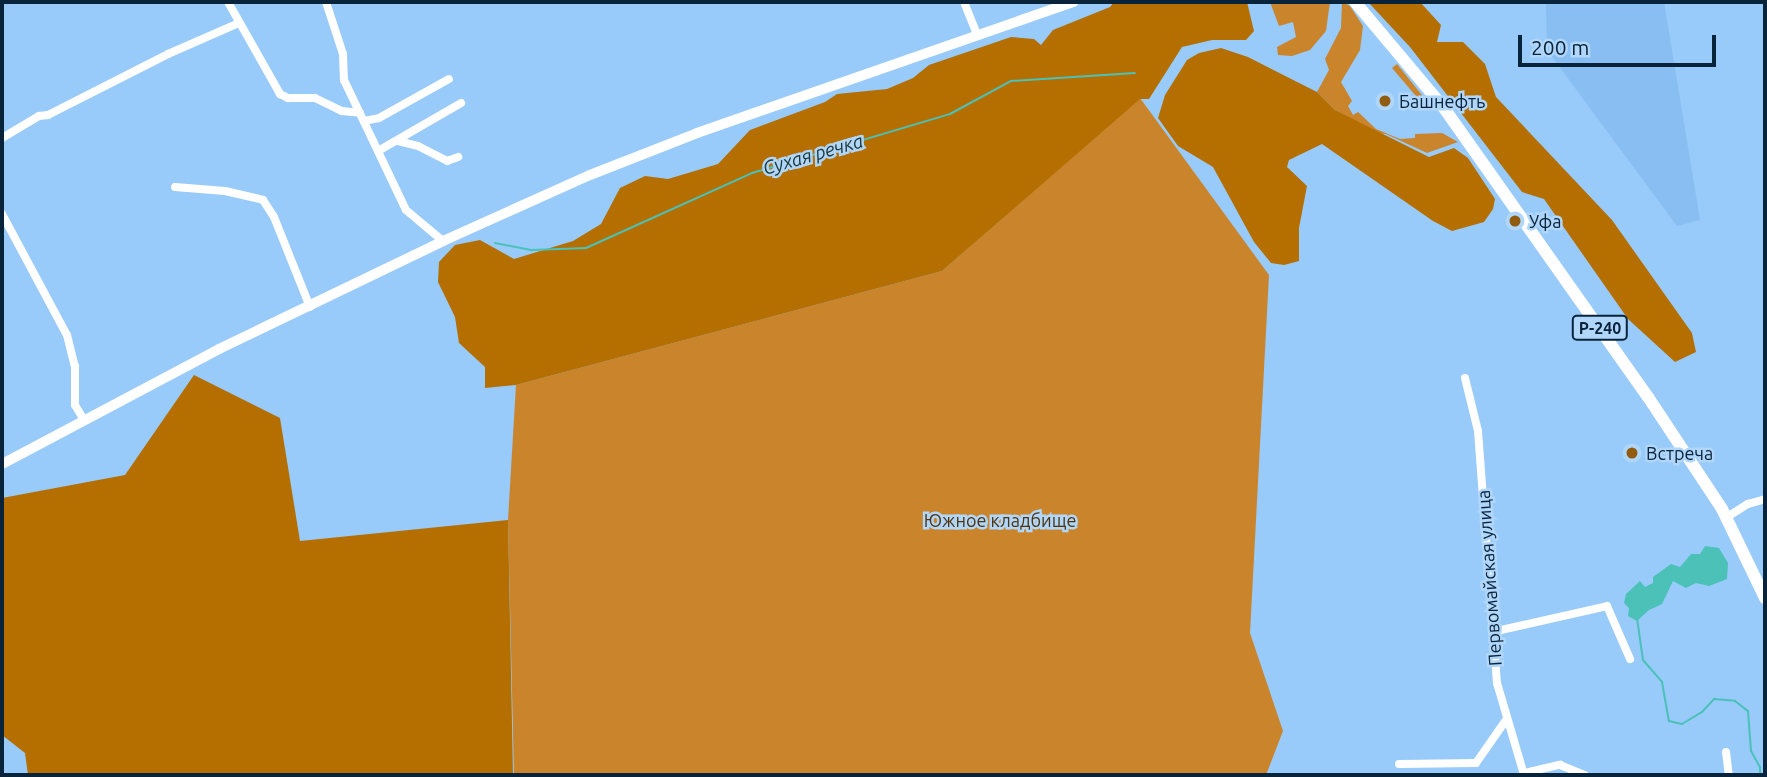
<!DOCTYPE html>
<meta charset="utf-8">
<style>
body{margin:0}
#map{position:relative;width:1767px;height:777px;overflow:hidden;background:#98cafa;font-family:Ubuntu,sans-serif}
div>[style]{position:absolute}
.built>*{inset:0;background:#88bef2}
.green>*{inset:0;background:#ca842b}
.forest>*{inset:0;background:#b46f00}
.water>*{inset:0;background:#4bc1b8}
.stream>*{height:2px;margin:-1px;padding:0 1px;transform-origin:1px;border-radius:1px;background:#4bc1b8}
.street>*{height:8px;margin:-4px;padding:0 4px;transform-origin:4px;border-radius:4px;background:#fff}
.secondary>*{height:10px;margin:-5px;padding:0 5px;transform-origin:5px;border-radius:5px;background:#fff}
.primary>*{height:12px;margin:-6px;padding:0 6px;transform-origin:6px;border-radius:6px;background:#fff}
.dots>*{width:19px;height:19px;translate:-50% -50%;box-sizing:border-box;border:4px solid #b0d6fa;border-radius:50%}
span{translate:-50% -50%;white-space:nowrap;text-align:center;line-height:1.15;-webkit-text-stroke:5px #b0d6fa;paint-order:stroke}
.shield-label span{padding:2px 5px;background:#b0d6fa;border:2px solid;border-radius:5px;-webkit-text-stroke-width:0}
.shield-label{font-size:16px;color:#09233a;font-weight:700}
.poi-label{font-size:18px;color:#09233a}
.left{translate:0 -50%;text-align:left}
.park-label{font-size:18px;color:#50330f}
.street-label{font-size:18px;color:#09233a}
.water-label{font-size:19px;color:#203a38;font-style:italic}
.frame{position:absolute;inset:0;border:4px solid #09233a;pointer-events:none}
.scale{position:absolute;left:1518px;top:35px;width:198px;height:32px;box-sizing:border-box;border:4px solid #09233a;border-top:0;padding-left:9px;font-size:21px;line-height:24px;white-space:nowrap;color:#09233a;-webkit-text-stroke:5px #b0d6fa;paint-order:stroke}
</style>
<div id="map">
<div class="built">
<i style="clip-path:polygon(1546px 2px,1664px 2px,1700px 220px,1677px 226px,1547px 50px)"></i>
</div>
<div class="green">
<i style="clip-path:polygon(1270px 2px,1330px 2px,1326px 31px,1310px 50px,1292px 56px,1278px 55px,1277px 47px,1296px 37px,1293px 22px,1279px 26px)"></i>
<i style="clip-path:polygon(1342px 2px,1350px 6px,1363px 26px,1360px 50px,1341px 82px,1352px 101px,1348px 106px,1353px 115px,1358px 112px,1376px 129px,1400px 139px,1415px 138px,1415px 134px,1442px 133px,1458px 142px,1427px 153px,1386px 134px,1377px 133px,1335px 110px,1317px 92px,1329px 70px,1325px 59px,1341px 28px)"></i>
<i style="clip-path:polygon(1397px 64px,1429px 104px,1427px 109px,1392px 68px)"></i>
<i style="clip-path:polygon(1140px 98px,1269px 275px,1250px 633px,1283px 731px,1266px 775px,514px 775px,508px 520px,516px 385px,942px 271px)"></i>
</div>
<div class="forest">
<i style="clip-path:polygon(1114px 2px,1247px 2px,1254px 31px,1246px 40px,1212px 40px,1182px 47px,1149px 99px,1140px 99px,942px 271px,516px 385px,485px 388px,485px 367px,459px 343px,455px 317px,438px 282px,439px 262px,455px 245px,480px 240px,514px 259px,573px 241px,601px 224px,620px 188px,645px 176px,668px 179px,718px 164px,750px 130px,825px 102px,837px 94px,887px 89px,913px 78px,929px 65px,1011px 37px,1034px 39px,1041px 45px,1053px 30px,1110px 7px)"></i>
<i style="clip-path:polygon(1368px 2px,1420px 2px,1441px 25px,1437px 42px,1463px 42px,1485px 64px,1496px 97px,1612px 220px,1692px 333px,1696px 352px,1675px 362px,1628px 319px,1544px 199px,1522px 192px,1410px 47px)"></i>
<i style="clip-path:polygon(1221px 48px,1248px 57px,1317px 92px,1335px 110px,1429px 157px,1454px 148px,1468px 158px,1495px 199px,1493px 209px,1484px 222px,1452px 231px,1433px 221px,1322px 144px,1289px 160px,1287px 167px,1307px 186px,1299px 228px,1299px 261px,1284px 265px,1271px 263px,1254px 242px,1213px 167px,1178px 146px,1158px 118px,1165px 95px,1187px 60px,1199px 53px)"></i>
<i style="clip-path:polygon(194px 375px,280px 418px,300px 541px,508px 520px,513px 775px,28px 775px,25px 753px,2px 735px,2px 498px,125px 475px)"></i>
</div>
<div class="water">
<i style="clip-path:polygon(1705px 546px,1719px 548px,1728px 563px,1727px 579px,1709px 586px,1696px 583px,1686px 588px,1673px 581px,1662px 604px,1649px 610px,1637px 621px,1628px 616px,1629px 608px,1624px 603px,1626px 594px,1640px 581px,1645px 587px,1653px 583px,1653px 577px,1671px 564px,1680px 567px,1691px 554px,1700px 554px)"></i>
</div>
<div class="stream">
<i style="left:495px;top:243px;width:38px;rotate:11deg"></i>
<i style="left:532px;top:250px;width:54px;rotate:-2.1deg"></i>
<i style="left:586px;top:248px;width:182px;rotate:-24.3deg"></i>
<i style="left:752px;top:173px;width:207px;rotate:-16.6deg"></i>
<i style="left:950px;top:114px;width:69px;rotate:-28.4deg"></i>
<i style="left:1011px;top:81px;width:124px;rotate:-3.7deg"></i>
<i style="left:1637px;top:618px;width:42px;rotate:81.9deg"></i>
<i style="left:1643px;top:660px;width:29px;rotate:49deg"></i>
<i style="left:1662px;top:682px;width:40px;rotate:80deg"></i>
<i style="left:1669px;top:721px;width:13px;rotate:13deg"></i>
<i style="left:1682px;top:724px;width:23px;rotate:-31deg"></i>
<i style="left:1702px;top:712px;width:18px;rotate:-47deg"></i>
<i style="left:1714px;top:699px;width:21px;rotate:5deg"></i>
<i style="left:1735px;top:701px;width:16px;rotate:38deg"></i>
<i style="left:1748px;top:711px;width:40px;rotate:85.7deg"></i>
<i style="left:1751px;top:751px;width:18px;rotate:61deg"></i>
<i style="left:1760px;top:767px;width:8px;rotate:90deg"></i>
</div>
<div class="street">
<i style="left:228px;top:2px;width:106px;rotate:60.5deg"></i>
<i style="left:280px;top:94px;width:9px;rotate:27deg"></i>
<i style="left:288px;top:98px;width:27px"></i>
<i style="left:315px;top:98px;width:30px;rotate:26deg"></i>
<i style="left:342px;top:111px;width:18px;rotate:6deg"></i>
<i style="left:326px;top:2px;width:55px;rotate:71.9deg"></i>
<i style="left:343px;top:54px;width:26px;rotate:88deg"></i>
<i style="left:344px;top:80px;width:144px;rotate:64.5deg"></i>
<i style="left:406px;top:210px;width:48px;rotate:40deg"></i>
<i style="left:964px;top:2px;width:35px;rotate:68deg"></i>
<i style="left:364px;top:121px;width:15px;rotate:-11deg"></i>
<i style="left:379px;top:118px;width:80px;rotate:-29.1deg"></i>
<i style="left:2px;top:138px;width:43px;rotate:-30.7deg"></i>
<i style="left:39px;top:116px;width:9px;rotate:-6deg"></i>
<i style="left:48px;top:115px;width:135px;rotate:-26.9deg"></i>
<i style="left:168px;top:54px;width:77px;rotate:-23.6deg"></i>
<i style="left:398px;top:141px;width:21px;rotate:14deg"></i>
<i style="left:418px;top:146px;width:33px;rotate:27deg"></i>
<i style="left:447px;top:161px;width:12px;rotate:-20deg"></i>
<i style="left:378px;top:151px;width:96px;rotate:-30deg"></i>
<i style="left:175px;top:187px;width:50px;rotate:4.6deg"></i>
<i style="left:225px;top:191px;width:39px;rotate:13deg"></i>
<i style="left:263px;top:200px;width:20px;rotate:57deg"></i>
<i style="left:274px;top:217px;width:97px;rotate:68.2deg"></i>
<i style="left:2px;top:214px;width:137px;rotate:61.8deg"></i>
<i style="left:67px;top:335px;width:32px;rotate:76deg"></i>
<i style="left:75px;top:366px;width:39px;rotate:90deg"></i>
<i style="left:75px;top:405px;width:17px;rotate:59deg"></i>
<i style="left:1465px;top:378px;width:55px;rotate:76.2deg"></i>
<i style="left:1478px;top:431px;width:253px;rotate:85.7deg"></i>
<i style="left:1497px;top:683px;width:96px;rotate:73.6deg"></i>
<i style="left:1727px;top:517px;width:25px;rotate:-32deg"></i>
<i style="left:1748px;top:504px;width:18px;rotate:-16deg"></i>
<i style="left:1492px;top:632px;width:118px;rotate:-12.7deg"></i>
<i style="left:1607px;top:606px;width:58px;rotate:66.5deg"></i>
<i style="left:1726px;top:752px;width:23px;rotate:83deg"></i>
<i style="left:1399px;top:764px;width:77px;rotate:-0.7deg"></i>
<i style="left:1476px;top:763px;width:52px;rotate:-55.1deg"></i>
<i style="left:1524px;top:773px;width:37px;rotate:-13deg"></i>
<i style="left:1560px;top:765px;width:27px;rotate:22deg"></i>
</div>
<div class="secondary">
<i style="left:2px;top:464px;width:246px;rotate:-27.9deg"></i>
<i style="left:219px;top:349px;width:249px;rotate:-25.7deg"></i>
<i style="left:443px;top:241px;width:161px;rotate:-24.2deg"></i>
<i style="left:590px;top:175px;width:115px;rotate:-21.4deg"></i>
<i style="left:697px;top:133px;width:399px;rotate:-19.2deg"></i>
</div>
<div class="primary">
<i style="left:1355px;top:2px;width:138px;rotate:50deg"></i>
<i style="left:1444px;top:108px;width:354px;rotate:54.8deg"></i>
<i style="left:1648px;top:397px;width:134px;rotate:56.5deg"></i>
<i style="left:1722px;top:509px;width:99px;rotate:64.2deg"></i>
</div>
<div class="dots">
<i style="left:1385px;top:101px;background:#915b10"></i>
<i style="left:1515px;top:221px;background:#915b10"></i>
<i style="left:1632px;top:453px;background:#915b10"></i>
</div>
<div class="shield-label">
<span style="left:1600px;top:328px">Р-240</span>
</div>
<div class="poi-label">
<span class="left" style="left:1399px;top:101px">Башнефть</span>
<span class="left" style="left:1529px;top:221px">Уфа</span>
<span class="left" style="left:1646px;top:453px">Встреча</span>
</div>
<div class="park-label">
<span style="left:1000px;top:520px">Южное кладбище</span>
</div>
<div class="street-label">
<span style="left:1489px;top:578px;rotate:-94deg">Первомайская улица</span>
</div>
<div class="water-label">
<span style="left:813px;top:155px;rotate:-16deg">Сухая речка</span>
</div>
<div class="frame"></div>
<div class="scale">200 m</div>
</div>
